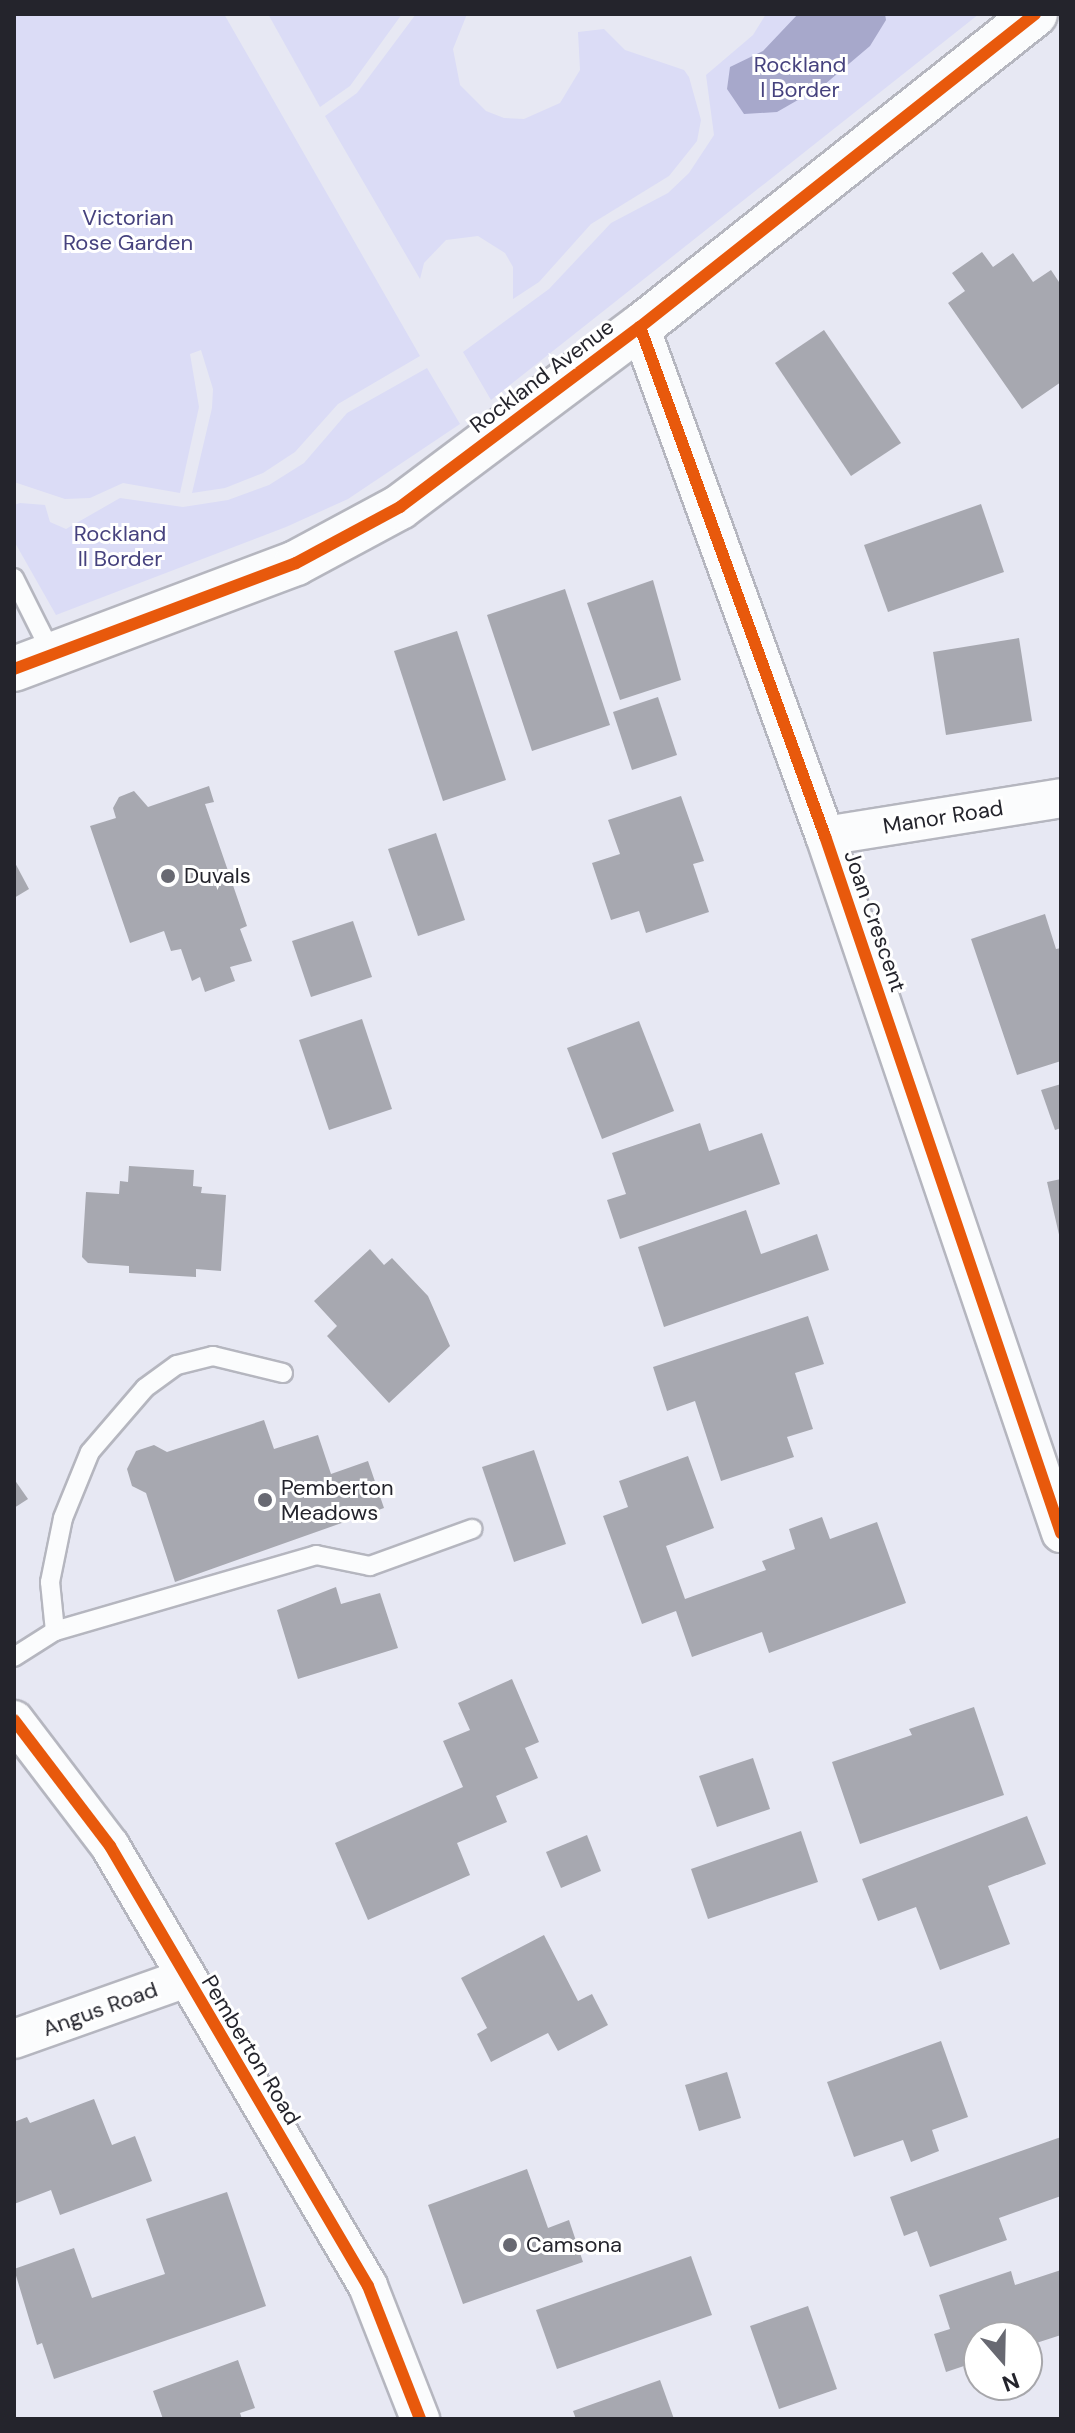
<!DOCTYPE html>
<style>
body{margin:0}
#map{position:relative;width:1075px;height:2433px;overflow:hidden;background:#e7e8f3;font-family:"DM Sans",sans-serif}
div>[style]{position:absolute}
.green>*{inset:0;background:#dbdcf6}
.water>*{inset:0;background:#a7a8cb}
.building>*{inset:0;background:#a7a8b0}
.roads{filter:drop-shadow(2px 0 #b5b6bf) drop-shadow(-2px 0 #b5b6bf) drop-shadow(0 2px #b5b6bf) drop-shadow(0 -2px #b5b6bf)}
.service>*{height:18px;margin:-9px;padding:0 9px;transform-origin:9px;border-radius:9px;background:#fbfcfd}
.minor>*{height:38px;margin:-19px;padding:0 19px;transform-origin:19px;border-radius:19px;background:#fbfcfd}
.tertiary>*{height:44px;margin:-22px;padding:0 22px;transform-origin:22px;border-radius:22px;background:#fbfcfd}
.cycleway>*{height:12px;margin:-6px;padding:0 6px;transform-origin:6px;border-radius:6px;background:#e8590c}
.dots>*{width:22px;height:22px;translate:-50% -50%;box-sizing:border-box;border:4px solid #fff;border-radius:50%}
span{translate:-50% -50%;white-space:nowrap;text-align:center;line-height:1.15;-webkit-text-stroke:6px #fff;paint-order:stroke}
.park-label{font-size:22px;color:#46427e}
.street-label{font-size:22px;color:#24242c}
.poi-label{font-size:22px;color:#24242c}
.left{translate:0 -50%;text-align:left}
.frame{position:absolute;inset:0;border:16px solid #24242c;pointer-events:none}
.north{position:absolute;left:963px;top:2321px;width:80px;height:80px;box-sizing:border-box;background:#fff;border:2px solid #a7a7ab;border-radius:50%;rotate:160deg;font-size:22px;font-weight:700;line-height:32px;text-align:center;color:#24242c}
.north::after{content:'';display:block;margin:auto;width:28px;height:36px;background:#686972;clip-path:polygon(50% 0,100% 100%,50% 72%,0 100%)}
</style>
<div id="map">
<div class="green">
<i style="clip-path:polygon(14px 14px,224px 14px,420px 356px,338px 404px,295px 452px,263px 473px,225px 488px,192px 493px,212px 408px,213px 389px,201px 350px,190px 354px,199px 407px,180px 493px,123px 483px,90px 498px,65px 499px,14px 482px)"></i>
<i style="clip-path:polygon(268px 14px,402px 14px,350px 86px,320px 107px)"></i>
<i style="clip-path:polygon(416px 14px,467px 14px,453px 49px,460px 85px,486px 111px,504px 118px,524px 119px,560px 103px,580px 70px,578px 32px,604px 29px,625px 50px,684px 70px,689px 77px,701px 120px,697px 141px,669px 176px,591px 224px,539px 282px,513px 299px,513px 267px,505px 253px,478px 236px,446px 240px,424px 263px,420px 279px,325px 116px,357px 93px)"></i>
<i style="clip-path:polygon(766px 14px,979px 14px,491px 400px,463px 352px,549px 289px,611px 223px,668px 193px,689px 173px,714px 135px,706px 75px,753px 35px)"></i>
<i style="clip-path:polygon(427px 368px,460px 424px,348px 499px,286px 527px,56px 615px,14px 541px,14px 505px,20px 503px,45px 505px,50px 522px,66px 529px,120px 498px,183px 507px,228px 500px,269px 485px,304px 463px,347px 413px)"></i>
</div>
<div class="water">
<i style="clip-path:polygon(798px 14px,885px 14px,886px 20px,870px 46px,824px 85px,777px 112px,744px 114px,727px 89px,730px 67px,763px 51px)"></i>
</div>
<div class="building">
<i style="clip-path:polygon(982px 252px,993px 267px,1013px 253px,1033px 282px,1051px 270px,1061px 285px,1061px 382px,1022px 409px,948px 303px,965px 291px,952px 273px)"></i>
<i style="clip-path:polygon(824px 330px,901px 443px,851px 476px,775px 363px)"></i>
<i style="clip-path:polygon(981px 504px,1004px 572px,888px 612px,864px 545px)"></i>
<i style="clip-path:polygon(653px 580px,681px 680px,620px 700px,587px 603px)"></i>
<i style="clip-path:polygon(565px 589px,610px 725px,532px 751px,487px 615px)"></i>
<i style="clip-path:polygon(457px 631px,506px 780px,443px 801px,394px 651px)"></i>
<i style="clip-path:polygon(1019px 638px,1032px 721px,946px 735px,933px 652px)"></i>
<i style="clip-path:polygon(658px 697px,677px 755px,632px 770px,613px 712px)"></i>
<i style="clip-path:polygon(209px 786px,214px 802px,205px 804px,247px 926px,240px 929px,252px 961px,230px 967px,235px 981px,205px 992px,200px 977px,192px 981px,181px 949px,171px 951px,164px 931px,130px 943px,90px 826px,116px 818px,113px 808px,119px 797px,134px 791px,148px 807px)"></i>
<i style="clip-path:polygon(681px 796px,704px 861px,693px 864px,709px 912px,646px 933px,639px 911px,611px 920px,592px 863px,620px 854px,608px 820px)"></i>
<i style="clip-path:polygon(436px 833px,465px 920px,418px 936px,388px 849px)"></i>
<i style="clip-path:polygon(14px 861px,29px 889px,14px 898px)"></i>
<i style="clip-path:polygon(1045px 914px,1056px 949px,1061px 948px,1061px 1061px,1017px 1075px,971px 939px)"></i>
<i style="clip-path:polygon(353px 921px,372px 977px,311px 997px,292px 941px)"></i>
<i style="clip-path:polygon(362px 1019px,392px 1109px,329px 1130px,299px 1040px)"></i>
<i style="clip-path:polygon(639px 1021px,674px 1111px,602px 1139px,567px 1048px)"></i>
<i style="clip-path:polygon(1061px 1084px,1061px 1128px,1055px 1130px,1041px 1090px)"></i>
<i style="clip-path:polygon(700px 1123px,709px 1151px,762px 1133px,780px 1184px,620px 1239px,607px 1200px,626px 1194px,612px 1153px)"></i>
<i style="clip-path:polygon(129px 1166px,194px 1170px,193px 1186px,202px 1187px,201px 1193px,226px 1195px,221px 1271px,196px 1269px,196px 1277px,129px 1273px,129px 1266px,88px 1263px,82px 1257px,86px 1192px,119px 1194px,120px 1181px,128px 1182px)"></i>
<i style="clip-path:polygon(1061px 1179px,1061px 1239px,1060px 1239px,1047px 1182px)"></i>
<i style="clip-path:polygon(746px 1210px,761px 1254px,817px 1234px,829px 1270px,664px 1327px,638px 1247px)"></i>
<i style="clip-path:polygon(370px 1249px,384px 1265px,392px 1258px,428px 1296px,450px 1346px,389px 1403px,327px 1336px,337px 1326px,314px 1301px)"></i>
<i style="clip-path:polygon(808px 1316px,824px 1364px,795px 1373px,813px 1429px,787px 1437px,794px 1457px,721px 1481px,695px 1401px,667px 1411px,653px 1367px)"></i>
<i style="clip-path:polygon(264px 1420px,274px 1449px,318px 1435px,331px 1474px,368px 1461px,384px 1508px,175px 1582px,146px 1493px,132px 1486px,127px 1469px,136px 1451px,154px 1445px,167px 1452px)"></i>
<i style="clip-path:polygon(534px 1450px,566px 1544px,514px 1562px,482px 1467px)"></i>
<i style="clip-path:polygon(688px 1456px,714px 1528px,666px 1546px,685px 1599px,766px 1570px,762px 1561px,795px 1549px,789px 1529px,822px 1517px,830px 1539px,877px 1522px,906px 1603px,769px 1653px,762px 1632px,692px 1657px,676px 1611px,642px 1624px,603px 1516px,628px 1507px,619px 1481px)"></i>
<i style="clip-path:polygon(14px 1479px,28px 1499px,14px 1508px)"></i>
<i style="clip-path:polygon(336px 1587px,341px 1604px,380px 1593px,398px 1648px,298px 1679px,277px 1610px)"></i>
<i style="clip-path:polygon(512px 1679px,539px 1742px,525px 1748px,538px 1778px,496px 1796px,507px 1822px,457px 1843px,470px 1875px,368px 1920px,335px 1843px,463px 1787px,443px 1741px,470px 1730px,458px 1703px)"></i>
<i style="clip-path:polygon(974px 1707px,1004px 1795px,860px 1844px,832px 1762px,912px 1735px,909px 1729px)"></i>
<i style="clip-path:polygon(753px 1758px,770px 1809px,717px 1827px,699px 1776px)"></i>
<i style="clip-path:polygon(1027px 1816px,1046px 1864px,988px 1886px,1010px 1944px,940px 1970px,916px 1907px,878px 1921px,862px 1879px)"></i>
<i style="clip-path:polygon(801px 1831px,818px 1882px,708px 1919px,691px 1869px)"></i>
<i style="clip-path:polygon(587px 1835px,601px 1871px,561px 1888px,546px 1852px)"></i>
<i style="clip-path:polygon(544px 1935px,578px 2001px,592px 1994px,608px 2025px,558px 2051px,548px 2033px,491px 2062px,477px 2034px,487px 2028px,461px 1978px)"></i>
<i style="clip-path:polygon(941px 2041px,968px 2117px,932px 2130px,939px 2151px,911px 2162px,903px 2140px,854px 2157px,827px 2082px)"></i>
<i style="clip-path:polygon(727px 2072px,741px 2118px,699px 2131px,685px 2085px)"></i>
<i style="clip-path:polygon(94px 2099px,112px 2145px,135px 2136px,152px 2181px,60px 2215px,51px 2190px,14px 2204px,14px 2122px,27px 2117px,30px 2123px)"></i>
<i style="clip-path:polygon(1061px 2137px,1061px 2196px,999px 2218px,1007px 2240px,930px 2267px,917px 2231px,904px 2236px,890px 2197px)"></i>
<i style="clip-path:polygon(527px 2169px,548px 2228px,569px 2220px,583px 2262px,463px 2304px,428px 2205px)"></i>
<i style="clip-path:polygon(227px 2192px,266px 2306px,54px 2379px,42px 2343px,37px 2345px,14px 2269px,74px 2248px,92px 2298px,165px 2274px,146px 2219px)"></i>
<i style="clip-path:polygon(691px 2256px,712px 2315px,557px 2369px,536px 2310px)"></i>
<i style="clip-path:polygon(1061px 2270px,1061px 2335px,1027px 2346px,1027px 2337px,979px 2337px,979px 2361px,946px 2372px,934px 2334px,950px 2329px,939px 2295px,1011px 2271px,1015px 2285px)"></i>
<i style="clip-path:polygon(808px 2306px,837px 2389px,779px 2409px,750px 2326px)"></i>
<i style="clip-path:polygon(238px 2360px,255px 2408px,240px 2413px,242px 2419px,163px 2419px,153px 2391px)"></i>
<i style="clip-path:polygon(660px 2380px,674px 2419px,576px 2419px,573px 2411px)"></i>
</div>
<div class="roads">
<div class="service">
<i style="left:14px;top:578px;width:87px;rotate:63.4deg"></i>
<i style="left:55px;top:1631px;width:272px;rotate:-16.2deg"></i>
<i style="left:316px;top:1555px;width:55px;rotate:11.5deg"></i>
<i style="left:370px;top:1566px;width:109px;rotate:-19.9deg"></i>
<i style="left:14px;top:1657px;width:49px;rotate:-32.4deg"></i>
<i style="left:55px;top:1631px;width:49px;rotate:-95.8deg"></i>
<i style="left:50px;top:1582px;width:65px;rotate:-78.5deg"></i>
<i style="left:63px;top:1518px;width:71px;rotate:-67.8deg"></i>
<i style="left:90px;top:1452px;width:84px;rotate:-49.3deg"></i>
<i style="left:145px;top:1388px;width:39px;rotate:-36deg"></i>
<i style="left:177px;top:1365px;width:37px;rotate:-14deg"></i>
<i style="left:213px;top:1356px;width:72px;rotate:13.7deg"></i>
</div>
<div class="minor">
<i style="left:640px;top:327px;width:542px;rotate:70.03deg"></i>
<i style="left:825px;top:836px;width:736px;rotate:71.29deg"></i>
<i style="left:825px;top:836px;width:239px;rotate:-9.1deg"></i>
<i style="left:14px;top:1720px;width:158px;rotate:52.7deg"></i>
<i style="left:110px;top:1846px;width:510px;rotate:59.61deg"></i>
<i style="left:368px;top:2286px;width:143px;rotate:68.6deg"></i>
<i style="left:14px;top:2039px;width:182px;rotate:-19.5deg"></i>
</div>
<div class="tertiary">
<i style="left:14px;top:669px;width:301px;rotate:-20.6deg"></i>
<i style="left:296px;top:563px;width:118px;rotate:-28.3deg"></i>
<i style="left:400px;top:507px;width:300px;rotate:-36.9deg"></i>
<i style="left:640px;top:327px;width:504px;rotate:-38.39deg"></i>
</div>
</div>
<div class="cycleway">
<i style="left:640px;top:327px;width:542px;rotate:70.03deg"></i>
<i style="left:825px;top:836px;width:736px;rotate:71.29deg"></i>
<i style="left:14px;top:669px;width:301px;rotate:-20.6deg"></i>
<i style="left:296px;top:563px;width:118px;rotate:-28.3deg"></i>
<i style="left:400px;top:507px;width:300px;rotate:-36.9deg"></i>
<i style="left:640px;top:327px;width:504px;rotate:-38.39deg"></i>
<i style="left:14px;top:1720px;width:158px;rotate:52.7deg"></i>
<i style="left:110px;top:1846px;width:510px;rotate:59.61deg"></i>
<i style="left:368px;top:2286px;width:143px;rotate:68.6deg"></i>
</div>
<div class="dots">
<i style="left:168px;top:876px;background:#686972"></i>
<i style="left:265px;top:1500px;background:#686972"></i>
<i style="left:510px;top:2245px;background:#686972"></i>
</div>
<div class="park-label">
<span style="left:800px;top:77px">Rockland<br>I Border</span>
<span style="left:128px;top:230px">Victorian<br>Rose Garden</span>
<span style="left:120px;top:546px">Rockland<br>II Border</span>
</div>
<div class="street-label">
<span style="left:542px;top:376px;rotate:-37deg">Rockland Avenue</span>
<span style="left:943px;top:817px;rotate:-9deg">Manor Road</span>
<span style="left:875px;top:921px;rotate:71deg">Joan Crescent</span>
<span style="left:100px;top:2009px;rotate:-20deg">Angus Road</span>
<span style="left:251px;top:2050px;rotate:59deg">Pemberton Road</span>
</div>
<div class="poi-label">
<span class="left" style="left:184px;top:876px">Duvals</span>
<span class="left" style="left:281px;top:1500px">Pemberton<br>Meadows</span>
<span class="left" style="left:526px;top:2245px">Camsona</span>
</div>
<div class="frame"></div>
<div class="north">N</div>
</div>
